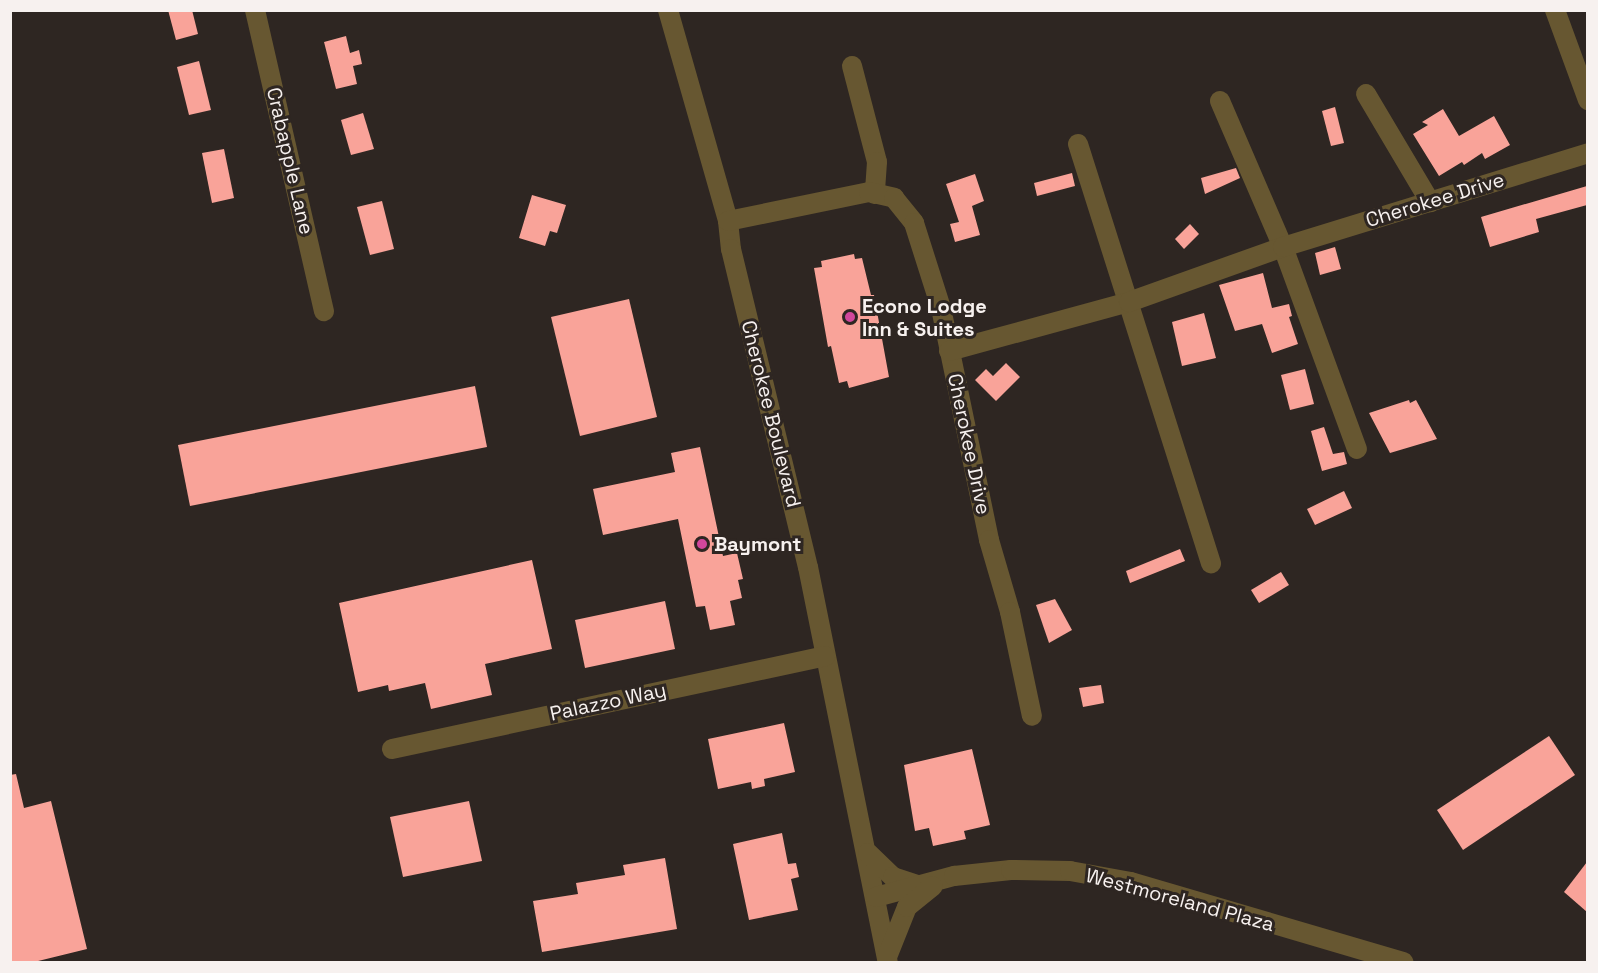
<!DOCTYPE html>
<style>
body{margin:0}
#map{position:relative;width:1598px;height:973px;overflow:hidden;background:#2e2622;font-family:"Space Grotesk",sans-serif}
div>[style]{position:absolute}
.building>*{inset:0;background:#f9a399}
.minor>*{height:20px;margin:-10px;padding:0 10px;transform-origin:10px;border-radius:10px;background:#675731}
.dots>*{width:16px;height:16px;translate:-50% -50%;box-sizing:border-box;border:3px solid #2e2622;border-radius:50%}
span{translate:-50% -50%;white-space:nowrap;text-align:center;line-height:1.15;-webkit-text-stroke:6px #2e2622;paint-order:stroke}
.street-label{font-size:20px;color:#f7f1ef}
.poi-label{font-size:20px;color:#f7f1ef;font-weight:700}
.left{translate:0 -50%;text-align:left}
.frame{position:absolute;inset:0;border:12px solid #f7f1ef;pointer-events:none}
</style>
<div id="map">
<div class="building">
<i style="clip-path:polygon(168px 10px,192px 10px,198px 34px,176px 40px)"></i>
<i style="clip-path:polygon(346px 36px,350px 53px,359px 50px,362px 64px,353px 66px,357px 84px,336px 89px,324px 42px)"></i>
<i style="clip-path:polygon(199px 61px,211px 110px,189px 115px,177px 67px)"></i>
<i style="clip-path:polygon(1335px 107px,1344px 143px,1331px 146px,1322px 111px)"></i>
<i style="clip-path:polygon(1443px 109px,1459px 136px,1494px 116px,1510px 145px,1485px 159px,1482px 153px,1464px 165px,1462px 162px,1439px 176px,1413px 134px,1428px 125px,1422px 122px)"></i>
<i style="clip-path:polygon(363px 113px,374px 149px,351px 155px,341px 120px)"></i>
<i style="clip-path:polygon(224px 149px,234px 198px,212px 203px,202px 153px)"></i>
<i style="clip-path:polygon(1236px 168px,1240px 178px,1205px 194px,1201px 178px)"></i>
<i style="clip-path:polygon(1072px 173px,1075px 186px,1037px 196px,1034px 183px)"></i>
<i style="clip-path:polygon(975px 174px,984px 201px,972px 206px,980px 235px,955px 242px,950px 224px,959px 222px,946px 184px)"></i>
<i style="clip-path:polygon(1587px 186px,1587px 205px,1536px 219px,1539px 232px,1490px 247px,1481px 217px)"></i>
<i style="clip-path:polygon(532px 195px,566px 205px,557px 233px,550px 231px,545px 246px,519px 238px)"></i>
<i style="clip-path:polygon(382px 201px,394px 249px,370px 255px,357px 207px)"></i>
<i style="clip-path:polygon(1190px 224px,1199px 234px,1184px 249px,1175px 239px)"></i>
<i style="clip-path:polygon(1335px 247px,1341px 269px,1320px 275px,1315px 253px)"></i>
<i style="clip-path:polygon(854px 254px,855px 259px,862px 258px,871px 295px,874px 295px,889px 377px,849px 388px,847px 381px,839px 383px,831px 346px,828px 347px,814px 268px,822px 267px,821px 261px)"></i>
<i style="clip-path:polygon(1263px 273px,1272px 308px,1289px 304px,1292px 316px,1289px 317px,1298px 344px,1272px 353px,1262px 324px,1235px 331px,1219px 285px)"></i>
<i style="clip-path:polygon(629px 299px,657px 417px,580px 436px,551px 317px)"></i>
<i style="clip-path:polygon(1204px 313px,1216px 358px,1182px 366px,1172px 322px)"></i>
<i style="clip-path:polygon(1006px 363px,1020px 377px,996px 401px,975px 380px,986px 369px,993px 376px)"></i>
<i style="clip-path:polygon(1305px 369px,1314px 404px,1290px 410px,1281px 375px)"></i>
<i style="clip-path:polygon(475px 386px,487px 447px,190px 506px,178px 445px)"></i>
<i style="clip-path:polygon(1409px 400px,1410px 403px,1416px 400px,1437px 439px,1390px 453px,1369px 413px)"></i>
<i style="clip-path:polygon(1324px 427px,1333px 454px,1344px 452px,1347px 464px,1322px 471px,1311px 431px)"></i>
<i style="clip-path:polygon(700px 447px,723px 556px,737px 553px,743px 579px,738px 580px,742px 598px,730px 601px,735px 625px,710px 630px,705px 606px,696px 607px,678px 519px,603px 535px,593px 489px,675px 472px,671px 453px)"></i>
<i style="clip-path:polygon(1344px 491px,1352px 508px,1315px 525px,1307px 509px)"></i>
<i style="clip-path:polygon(1180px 549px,1185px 561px,1130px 583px,1126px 571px)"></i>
<i style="clip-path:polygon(532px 560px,552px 649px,485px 664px,492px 695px,431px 709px,425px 683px,389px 691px,388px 685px,358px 692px,339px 603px)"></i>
<i style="clip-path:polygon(1281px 572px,1289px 585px,1259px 603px,1251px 590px)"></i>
<i style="clip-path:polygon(1055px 599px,1072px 630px,1049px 643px,1036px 605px)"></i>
<i style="clip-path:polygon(665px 601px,675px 649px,585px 668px,575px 620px)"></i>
<i style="clip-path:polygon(1101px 685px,1104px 703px,1083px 707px,1079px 688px)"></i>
<i style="clip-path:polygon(784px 723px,795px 772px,764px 779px,765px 786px,752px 789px,751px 782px,718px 789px,708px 739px)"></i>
<i style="clip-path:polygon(1549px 736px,1575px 775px,1463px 850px,1437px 810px)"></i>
<i style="clip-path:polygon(972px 749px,990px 825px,964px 831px,966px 839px,933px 846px,929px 828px,915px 831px,904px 765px)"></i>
<i style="clip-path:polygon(16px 774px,24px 808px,51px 801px,87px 949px,30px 963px,10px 963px,10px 775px)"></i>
<i style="clip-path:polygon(469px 801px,482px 861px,403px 877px,390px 817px)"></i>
<i style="clip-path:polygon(782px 833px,788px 864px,796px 863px,799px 877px,791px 879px,798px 910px,749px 920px,733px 844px)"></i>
<i style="clip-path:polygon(665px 858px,677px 929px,542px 952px,533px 901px,578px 894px,576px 883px,625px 875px,623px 865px)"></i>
<i style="clip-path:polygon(1587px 862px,1587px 912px,1564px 892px)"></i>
</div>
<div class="minor">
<i style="left:255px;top:10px;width:309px;rotate:77.1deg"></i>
<i style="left:668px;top:10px;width:219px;rotate:74.1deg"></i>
<i style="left:728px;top:221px;width:28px;rotate:84deg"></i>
<i style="left:731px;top:249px;width:327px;rotate:76.4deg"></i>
<i style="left:808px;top:567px;width:403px;rotate:78.6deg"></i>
<i style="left:1555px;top:10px;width:96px;rotate:69.9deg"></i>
<i style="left:852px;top:66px;width:99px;rotate:75.4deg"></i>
<i style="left:877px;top:162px;width:32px;rotate:94deg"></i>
<i style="left:1366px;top:94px;width:126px;rotate:59.3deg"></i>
<i style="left:1220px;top:101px;width:159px;rotate:66.7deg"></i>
<i style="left:1283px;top:247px;width:215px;rotate:69.9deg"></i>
<i style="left:1078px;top:144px;width:440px;rotate:72.4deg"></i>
<i style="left:728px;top:221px;width:144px;rotate:-11.6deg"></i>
<i style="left:869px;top:192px;width:26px;rotate:13deg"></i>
<i style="left:894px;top:198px;width:32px;rotate:51deg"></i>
<i style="left:914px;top:223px;width:89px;rotate:72.4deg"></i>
<i style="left:941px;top:308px;width:237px;rotate:78.3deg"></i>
<i style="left:989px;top:540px;width:75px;rotate:73.7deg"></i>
<i style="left:1010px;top:612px;width:106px;rotate:78.1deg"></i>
<i style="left:949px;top:351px;width:187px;rotate:-15.2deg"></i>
<i style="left:1129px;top:302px;width:164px;rotate:-19.7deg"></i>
<i style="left:1283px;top:247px;width:319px;rotate:-17.1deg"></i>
<i style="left:392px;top:749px;width:443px;rotate:-12.1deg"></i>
<i style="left:868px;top:853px;width:35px;rotate:44deg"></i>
<i style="left:893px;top:877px;width:28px;rotate:18deg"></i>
<i style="left:876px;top:897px;width:81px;rotate:-15.1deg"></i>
<i style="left:954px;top:876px;width:57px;rotate:-6deg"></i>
<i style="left:1011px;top:870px;width:59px;rotate:1deg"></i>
<i style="left:1070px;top:871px;width:62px;rotate:10.2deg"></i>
<i style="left:1131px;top:882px;width:284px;rotate:16.4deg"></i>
<i style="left:887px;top:957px;width:54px;rotate:-68.2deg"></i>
<i style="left:907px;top:907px;width:33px;rotate:-39deg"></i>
</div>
<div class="dots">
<i style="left:850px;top:317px;background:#d1479c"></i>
<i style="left:702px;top:544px;background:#d1479c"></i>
</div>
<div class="street-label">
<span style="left:290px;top:161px;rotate:77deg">Crabapple Lane</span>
<span style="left:1435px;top:200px;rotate:-17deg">Cherokee Drive</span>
<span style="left:771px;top:414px;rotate:76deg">Cherokee Boulevard</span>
<span style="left:969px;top:444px;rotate:78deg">Cherokee Drive</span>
<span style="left:608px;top:702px;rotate:-12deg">Palazzo Way</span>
<span style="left:1180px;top:900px;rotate:15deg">Westmoreland Plaza</span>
</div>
<div class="poi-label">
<span class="left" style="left:862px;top:318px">Econo Lodge<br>Inn &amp; Suites</span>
<span class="left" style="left:714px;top:544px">Baymont</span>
</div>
<div class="frame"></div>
</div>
